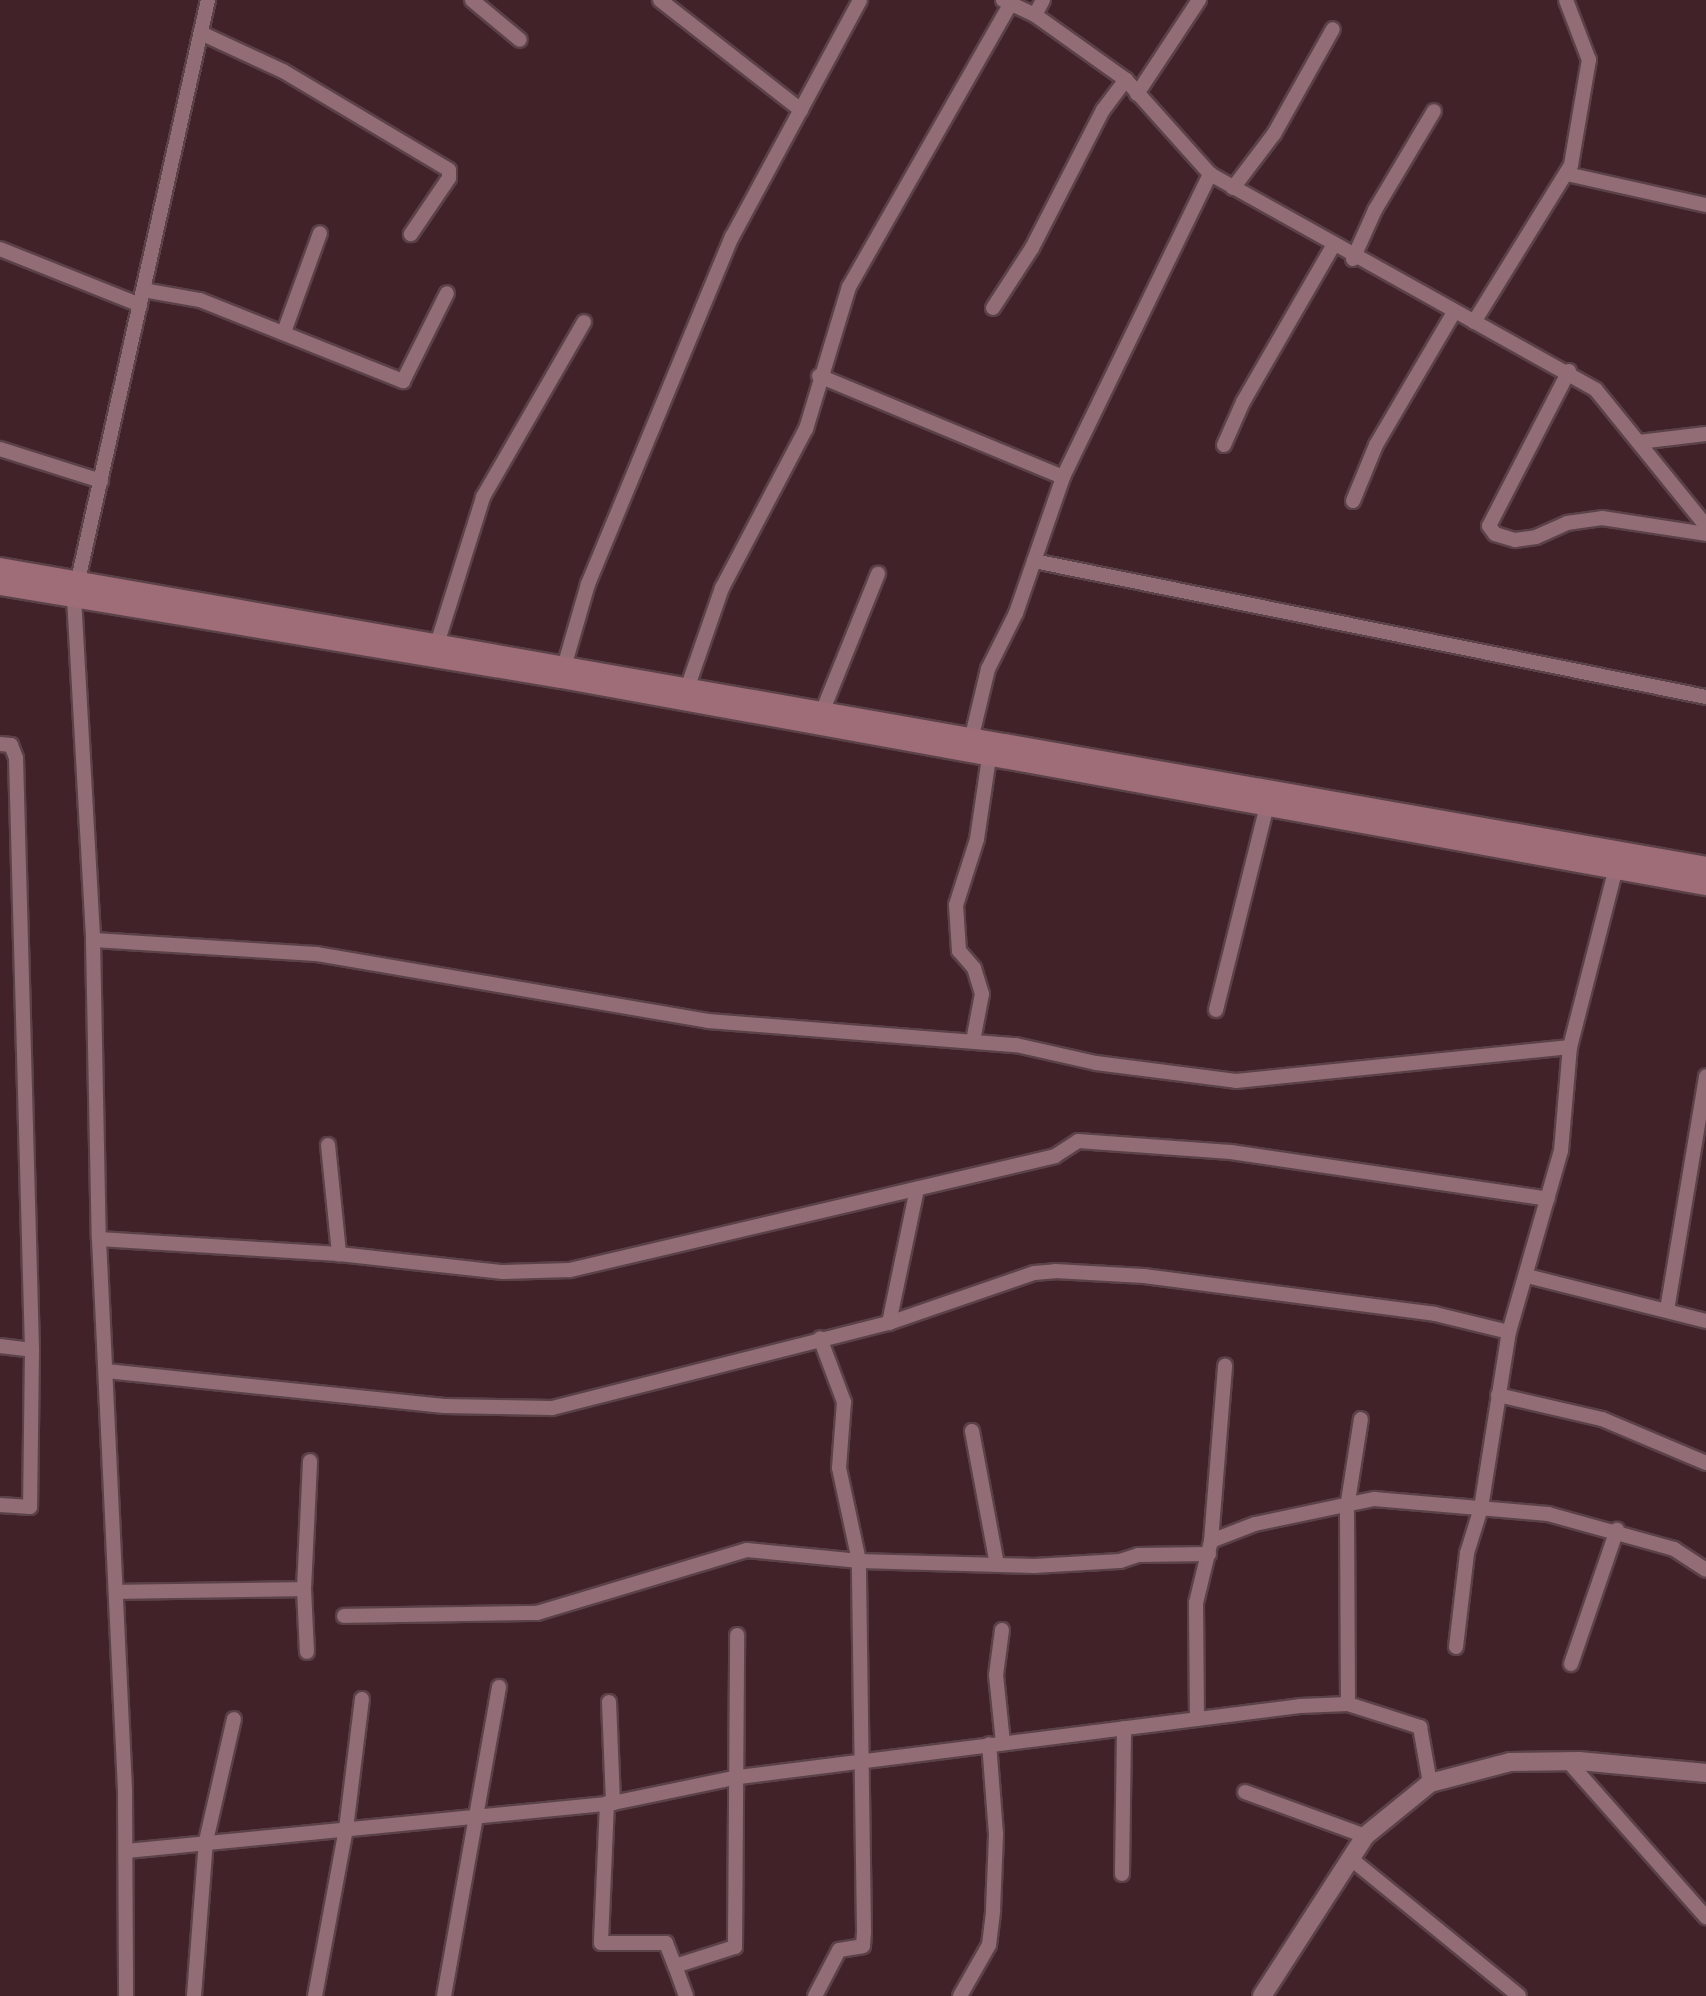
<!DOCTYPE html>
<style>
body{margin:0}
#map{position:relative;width:1706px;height:1996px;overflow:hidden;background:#412229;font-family:Ubuntu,sans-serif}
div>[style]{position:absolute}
.roads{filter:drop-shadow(2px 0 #5b4148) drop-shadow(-2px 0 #5b4148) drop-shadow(0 2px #5b4148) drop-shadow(0 -2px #5b4148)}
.minor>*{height:14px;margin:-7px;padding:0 7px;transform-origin:7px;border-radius:7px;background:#936d75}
.tertiary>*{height:18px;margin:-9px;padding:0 9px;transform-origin:9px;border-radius:9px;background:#936d75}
.secondary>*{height:20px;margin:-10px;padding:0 10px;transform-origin:10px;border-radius:10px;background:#9f6d78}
span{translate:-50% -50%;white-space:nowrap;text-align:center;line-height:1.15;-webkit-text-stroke:8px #361820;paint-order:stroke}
</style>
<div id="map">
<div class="roads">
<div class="minor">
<i style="left:472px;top:0;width:62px;rotate:39.8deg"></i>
<i style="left:660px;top:0;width:179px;rotate:38deg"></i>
<i style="left:1003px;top:0;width:35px;rotate:25deg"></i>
<i style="left:1035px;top:15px;width:112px;rotate:35.5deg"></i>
<i style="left:1126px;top:80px;width:126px;rotate:48.2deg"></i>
<i style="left:1210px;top:174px;width:442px;rotate:29.2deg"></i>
<i style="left:1596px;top:390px;width:175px;rotate:51deg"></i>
<i style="left:1035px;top:15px;width:17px;rotate:-62deg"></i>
<i style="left:201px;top:33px;width:90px;rotate:24.9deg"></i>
<i style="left:283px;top:71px;width:193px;rotate:30.8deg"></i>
<i style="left:449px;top:170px;width:8px;rotate:90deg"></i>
<i style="left:449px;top:178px;width:68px;rotate:124.2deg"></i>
<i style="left:1137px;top:94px;width:113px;rotate:-56.6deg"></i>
<i style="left:1567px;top:174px;width:142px;rotate:12.6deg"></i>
<i style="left:1233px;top:188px;width:68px;rotate:-52.8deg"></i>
<i style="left:1274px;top:134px;width:120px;rotate:-60.7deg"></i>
<i style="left:0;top:249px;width:151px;rotate:21.8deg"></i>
<i style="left:1353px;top:259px;width:54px;rotate:-65.8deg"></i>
<i style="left:1375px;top:210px;width:115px;rotate:-59.2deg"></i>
<i style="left:143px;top:290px;width:58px;rotate:10deg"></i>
<i style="left:200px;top:300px;width:219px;rotate:21.8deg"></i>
<i style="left:403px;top:381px;width:98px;rotate:-63.4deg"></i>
<i style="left:993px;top:308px;width:72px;rotate:-57deg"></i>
<i style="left:1032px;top:248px;width:155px;rotate:-62.8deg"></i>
<i style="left:1103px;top:110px;width:38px;rotate:-53deg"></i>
<i style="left:1474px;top:322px;width:185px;rotate:-58.3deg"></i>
<i style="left:1571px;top:165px;width:107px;rotate:-80.3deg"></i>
<i style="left:1589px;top:60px;width:64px;rotate:-111deg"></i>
<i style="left:284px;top:332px;width:105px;rotate:-70deg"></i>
<i style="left:1569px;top:371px;width:174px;rotate:117.3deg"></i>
<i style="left:1489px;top:526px;width:10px;rotate:53deg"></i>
<i style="left:1495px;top:534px;width:21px;rotate:17deg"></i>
<i style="left:1515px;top:540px;width:21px;rotate:-8deg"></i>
<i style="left:1536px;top:537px;width:34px;rotate:-24deg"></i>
<i style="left:1567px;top:523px;width:35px;rotate:-8deg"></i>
<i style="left:1602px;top:518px;width:105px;rotate:8.7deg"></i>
<i style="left:819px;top:376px;width:264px;rotate:22.5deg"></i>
<i style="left:1639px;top:442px;width:67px;rotate:-6.8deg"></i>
<i style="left:1224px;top:445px;width:47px;rotate:-66.2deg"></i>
<i style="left:1243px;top:402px;width:180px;rotate:-60deg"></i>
<i style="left:0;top:449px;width:106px;rotate:17.6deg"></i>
<i style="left:1353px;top:501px;width:61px;rotate:-67.7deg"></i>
<i style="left:1376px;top:445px;width:154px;rotate:-59.6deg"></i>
<i style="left:1034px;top:561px;width:686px;rotate:11.44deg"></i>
<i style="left:78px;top:580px;width:594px;rotate:-77.37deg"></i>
<i style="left:74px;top:597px;width:344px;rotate:86.8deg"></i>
<i style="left:93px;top:940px;width:299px;rotate:88.9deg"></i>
<i style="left:99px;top:1239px;width:553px;rotate:87.3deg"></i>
<i style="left:125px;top:1791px;width:205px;rotate:89.7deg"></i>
<i style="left:438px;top:641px;width:151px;rotate:-72.6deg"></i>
<i style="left:483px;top:497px;width:202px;rotate:-60deg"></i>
<i style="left:562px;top:674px;width:94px;rotate:-73.9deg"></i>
<i style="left:588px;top:584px;width:376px;rotate:-67.5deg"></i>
<i style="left:732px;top:237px;width:269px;rotate:-61.6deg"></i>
<i style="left:688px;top:686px;width:104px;rotate:-70.9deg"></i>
<i style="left:722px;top:588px;width:180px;rotate:-62.2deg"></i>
<i style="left:806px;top:429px;width:148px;rotate:-73.2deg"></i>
<i style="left:849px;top:287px;width:325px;rotate:-60.3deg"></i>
<i style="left:823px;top:710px;width:147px;rotate:-68deg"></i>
<i style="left:972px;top:736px;width:69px;rotate:-76.6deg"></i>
<i style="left:988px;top:669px;width:63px;rotate:-63.4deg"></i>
<i style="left:1016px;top:613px;width:144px;rotate:-70.9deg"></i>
<i style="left:1063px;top:477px;width:337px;rotate:-64.1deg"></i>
<i style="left:0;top:744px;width:11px;rotate:5deg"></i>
<i style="left:11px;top:745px;width:14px;rotate:69deg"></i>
<i style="left:16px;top:758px;width:592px;rotate:88.45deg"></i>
<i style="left:32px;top:1350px;width:157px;rotate:90.7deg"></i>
<i style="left:30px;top:1507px;width:30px;rotate:-176deg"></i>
<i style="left:93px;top:940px;width:224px;rotate:3.6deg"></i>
<i style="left:317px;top:954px;width:397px;rotate:9.7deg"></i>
<i style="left:708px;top:1021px;width:309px;rotate:4.5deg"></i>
<i style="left:1016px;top:1045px;width:82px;rotate:12.7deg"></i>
<i style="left:1096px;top:1063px;width:141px;rotate:7.3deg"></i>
<i style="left:1236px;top:1081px;width:336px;rotate:-5.8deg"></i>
<i style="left:1216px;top:1010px;width:206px;rotate:-76deg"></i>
<i style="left:973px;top:1041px;width:48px;rotate:-79.2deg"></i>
<i style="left:982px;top:994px;width:27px;rotate:-107deg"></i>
<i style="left:974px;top:968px;width:23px;rotate:-131deg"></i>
<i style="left:959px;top:951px;width:46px;rotate:-93.7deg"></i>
<i style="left:956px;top:905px;width:69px;rotate:-72.3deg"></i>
<i style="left:977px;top:839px;width:82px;rotate:-81.6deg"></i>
<i style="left:328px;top:1145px;width:110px;rotate:84.2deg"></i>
<i style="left:99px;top:1239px;width:240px;rotate:3.6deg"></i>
<i style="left:339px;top:1254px;width:165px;rotate:6.3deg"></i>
<i style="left:503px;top:1272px;width:67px;rotate:-1.7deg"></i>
<i style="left:570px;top:1270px;width:498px;rotate:-13.2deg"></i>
<i style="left:1055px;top:1156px;width:27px;rotate:-33deg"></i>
<i style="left:1078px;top:1141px;width:153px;rotate:4.1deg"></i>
<i style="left:1231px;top:1152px;width:320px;rotate:8.4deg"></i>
<i style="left:1527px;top:1276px;width:185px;rotate:14.1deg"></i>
<i style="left:1667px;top:1310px;width:237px;rotate:-80.5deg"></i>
<i style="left:889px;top:1323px;width:137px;rotate:-78.2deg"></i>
<i style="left:0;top:1346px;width:32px;rotate:7deg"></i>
<i style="left:106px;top:1371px;width:340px;rotate:5.9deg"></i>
<i style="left:444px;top:1406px;width:108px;rotate:1.1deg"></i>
<i style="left:552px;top:1408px;width:348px;rotate:-14.2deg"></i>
<i style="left:889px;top:1323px;width:153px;rotate:-19deg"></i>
<i style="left:1034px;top:1273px;width:21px;rotate:-5deg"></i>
<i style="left:1055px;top:1271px;width:89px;rotate:3.2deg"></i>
<i style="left:1144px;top:1276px;width:293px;rotate:7.4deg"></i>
<i style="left:1435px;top:1314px;width:76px;rotate:13.7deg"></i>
<i style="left:1498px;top:1395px;width:107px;rotate:13deg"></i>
<i style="left:1602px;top:1419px;width:113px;rotate:22.9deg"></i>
<i style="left:972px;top:1431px;width:136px;rotate:79.4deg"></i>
<i style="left:1211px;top:1541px;width:176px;rotate:-85.4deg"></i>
<i style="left:304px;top:1589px;width:63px;rotate:87.3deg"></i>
<i style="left:116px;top:1592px;width:188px;rotate:-0.9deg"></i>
<i style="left:304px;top:1589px;width:128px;rotate:-87.3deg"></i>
<i style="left:344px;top:1616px;width:193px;rotate:-0.9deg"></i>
<i style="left:537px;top:1613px;width:219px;rotate:-16.7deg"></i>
<i style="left:747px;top:1550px;width:113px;rotate:5.6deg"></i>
<i style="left:859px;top:1561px;width:175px;rotate:1.6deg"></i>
<i style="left:1034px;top:1566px;width:86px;rotate:-3.3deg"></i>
<i style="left:1120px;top:1561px;width:19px;rotate:-18deg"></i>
<i style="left:1138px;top:1555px;width:71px;rotate:-0.8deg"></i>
<i style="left:1002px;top:1630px;width:45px;rotate:97.6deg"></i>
<i style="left:996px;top:1675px;width:68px;rotate:84.1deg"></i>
<i style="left:1456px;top:1647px;width:95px;rotate:-83.3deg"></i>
<i style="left:1467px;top:1553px;width:47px;rotate:-72.7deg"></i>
<i style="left:1481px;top:1508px;width:178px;rotate:-81deg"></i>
<i style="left:1509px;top:1332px;width:188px;rotate:-74deg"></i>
<i style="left:1561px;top:1151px;width:104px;rotate:-85.1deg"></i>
<i style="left:1570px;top:1047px;width:185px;rotate:-75.6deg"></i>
<i style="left:1571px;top:1664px;width:142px;rotate:-71.1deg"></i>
<i style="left:609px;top:1702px;width:101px;rotate:87.7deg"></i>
<i style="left:1348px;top:1704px;width:196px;rotate:-90.3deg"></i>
<i style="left:1347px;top:1508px;width:90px;rotate:-81.1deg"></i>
<i style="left:1197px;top:1719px;width:116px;rotate:-90.5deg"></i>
<i style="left:1196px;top:1603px;width:64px;rotate:-76.4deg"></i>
<i style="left:1211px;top:1541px;width:47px;rotate:-21.1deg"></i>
<i style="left:1255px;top:1524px;width:122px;rotate:-11.9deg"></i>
<i style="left:1374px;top:1499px;width:175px;rotate:4.9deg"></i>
<i style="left:1548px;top:1514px;width:131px;rotate:15.5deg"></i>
<i style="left:1674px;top:1549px;width:38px;rotate:33deg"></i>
<i style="left:1567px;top:1760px;width:210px;rotate:48.5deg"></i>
<i style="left:1245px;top:1792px;width:128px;rotate:20.1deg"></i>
<i style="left:607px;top:1803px;width:140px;rotate:92.5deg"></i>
<i style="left:601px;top:1943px;width:65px"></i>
<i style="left:666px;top:1943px;width:25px;rotate:69deg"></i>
<i style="left:126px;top:1851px;width:489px;rotate:-5.6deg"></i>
<i style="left:613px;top:1803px;width:129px;rotate:-11.7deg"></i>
<i style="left:739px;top:1777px;width:565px;rotate:-7.21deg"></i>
<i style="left:1300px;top:1706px;width:48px;rotate:-2.4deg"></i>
<i style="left:1348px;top:1704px;width:76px;rotate:17.7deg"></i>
<i style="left:1420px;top:1727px;width:57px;rotate:79.9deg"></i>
<i style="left:1350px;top:1858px;width:218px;rotate:39.2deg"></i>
<i style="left:1122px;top:1874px;width:146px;rotate:-89.2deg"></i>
<i style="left:194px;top:1996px;width:155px;rotate:-85.6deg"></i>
<i style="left:206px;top:1841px;width:125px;rotate:-77.1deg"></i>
<i style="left:315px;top:1996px;width:170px;rotate:-79.5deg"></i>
<i style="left:346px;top:1829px;width:131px;rotate:-83deg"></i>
<i style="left:444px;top:1996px;width:314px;rotate:-79.9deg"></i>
<i style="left:686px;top:1996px;width:32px;rotate:-110deg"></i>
<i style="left:675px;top:1966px;width:63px;rotate:-17.6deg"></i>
<i style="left:735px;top:1947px;width:312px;rotate:-89.6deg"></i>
<i style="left:815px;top:1996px;width:52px;rotate:-62.4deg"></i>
<i style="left:839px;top:1950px;width:24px;rotate:-9deg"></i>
<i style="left:863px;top:1946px;width:14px;rotate:-86deg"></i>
<i style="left:864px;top:1932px;width:371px;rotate:-90.8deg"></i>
<i style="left:859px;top:1561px;width:95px;rotate:-102.1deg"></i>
<i style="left:839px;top:1468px;width:66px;rotate:-85.7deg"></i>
<i style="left:844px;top:1402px;width:68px;rotate:-110.6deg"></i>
<i style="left:960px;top:1996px;width:59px;rotate:-60.4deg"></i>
<i style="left:989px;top:1945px;width:35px;rotate:-83deg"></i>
<i style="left:993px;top:1910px;width:76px;rotate:-87.7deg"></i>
<i style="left:996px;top:1834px;width:90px;rotate:-94.4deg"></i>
</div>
<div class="tertiary">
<i style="left:1262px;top:1996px;width:190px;rotate:-57.2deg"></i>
<i style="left:1365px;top:1836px;width:84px;rotate:-39.2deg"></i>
<i style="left:1430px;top:1783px;width:83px;rotate:-14.7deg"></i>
<i style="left:1510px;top:1762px;width:69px;rotate:-0.8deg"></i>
<i style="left:1579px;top:1761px;width:128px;rotate:5.4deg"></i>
</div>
<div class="secondary">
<i style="left:0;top:568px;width:1732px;rotate:9.94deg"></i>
<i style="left:0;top:585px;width:569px;rotate:9.41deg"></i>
<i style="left:561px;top:678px;width:1164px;rotate:10.25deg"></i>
</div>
</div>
</div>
